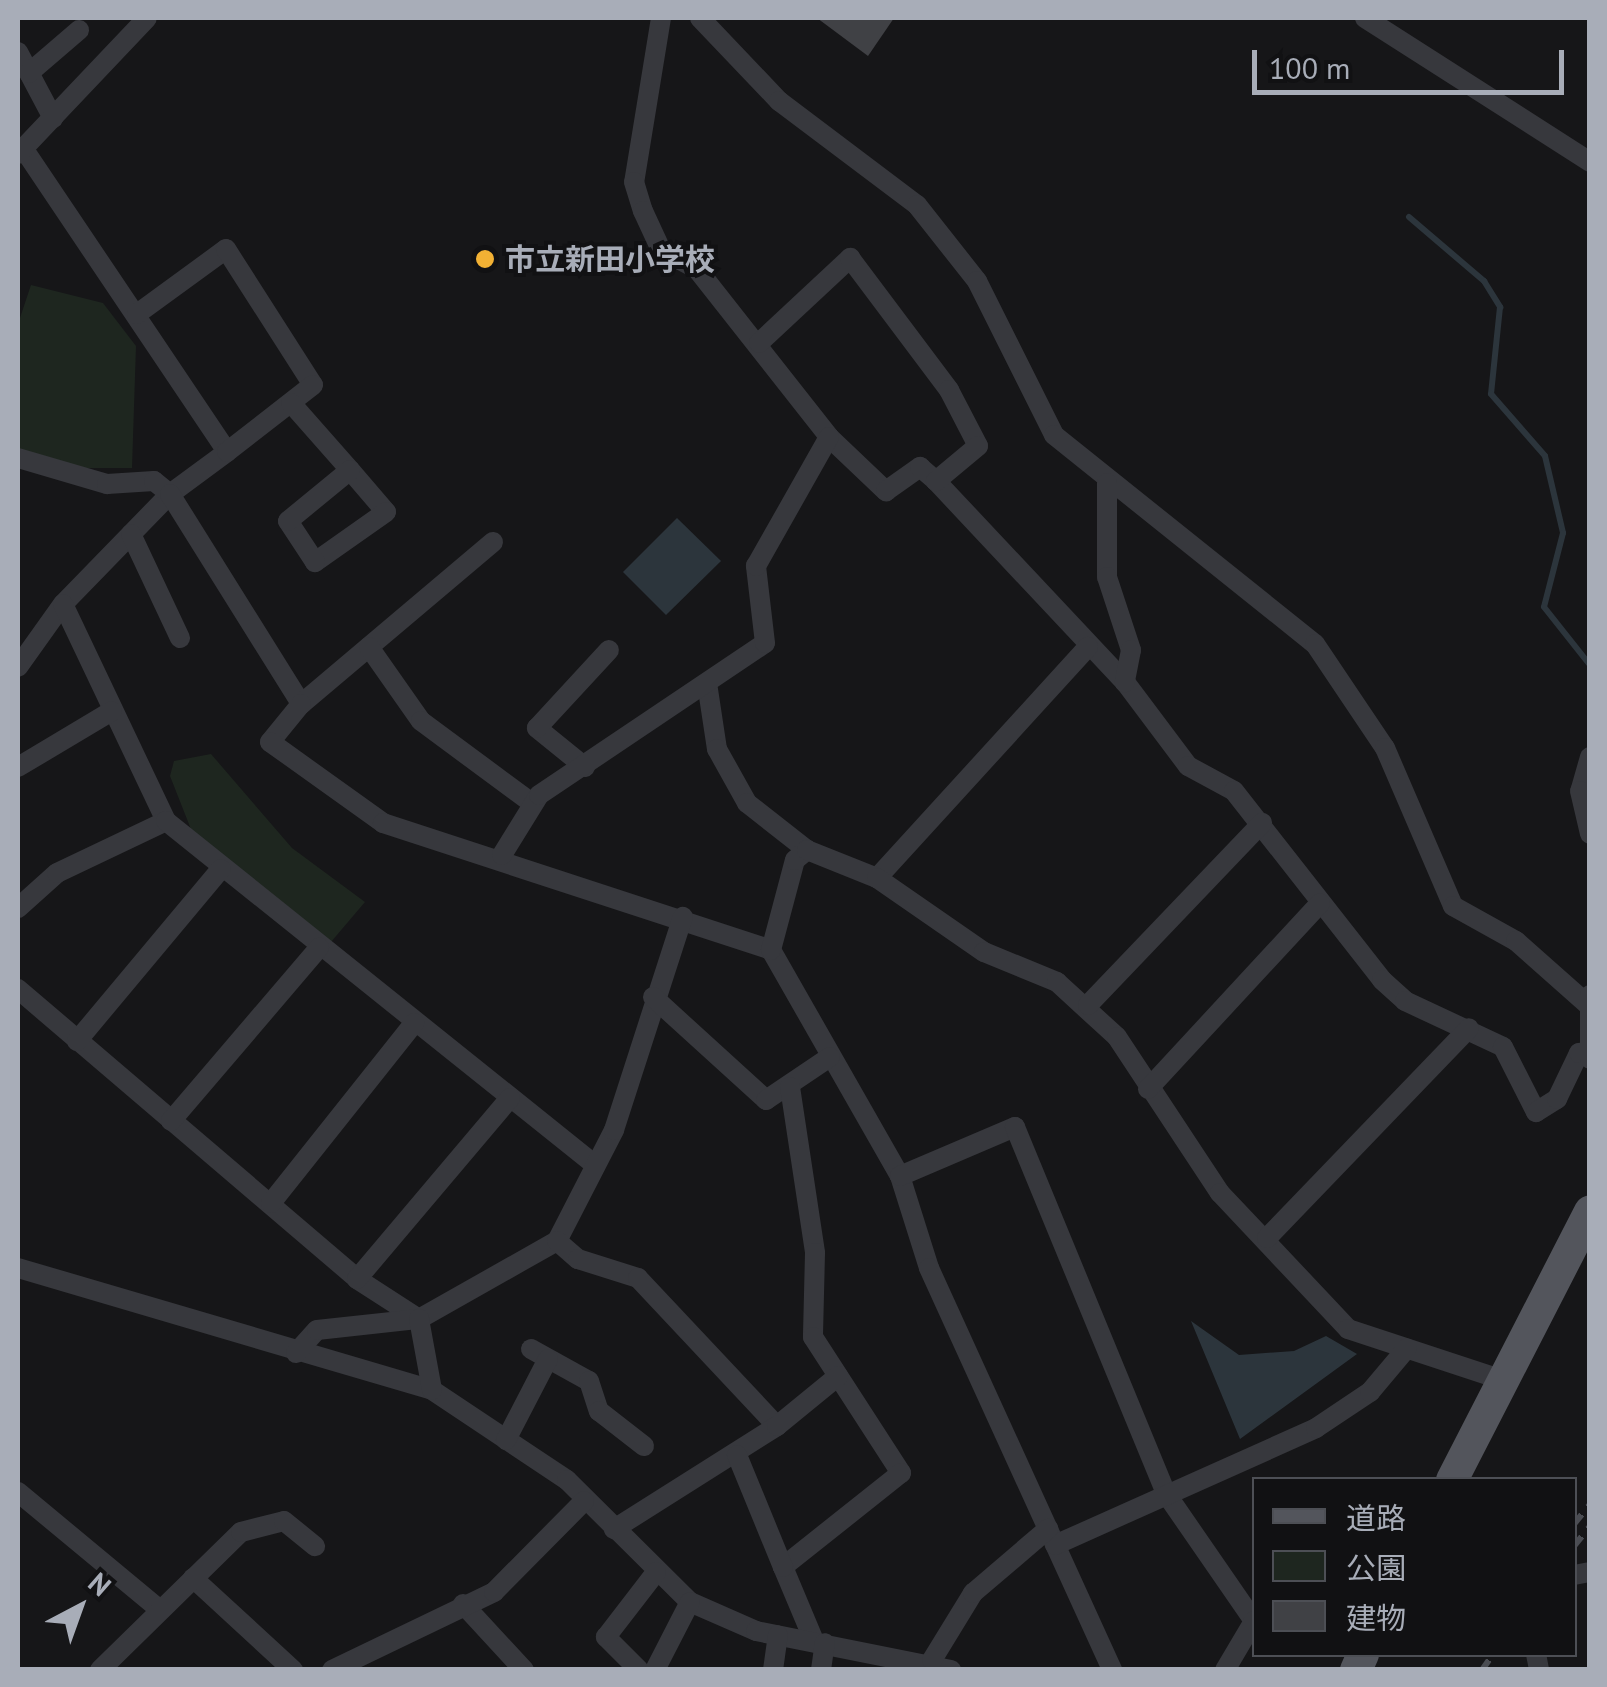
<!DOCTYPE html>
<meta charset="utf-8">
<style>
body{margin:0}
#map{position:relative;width:1607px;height:1687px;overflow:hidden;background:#161618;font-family:"PT Sans","Noto Sans JP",sans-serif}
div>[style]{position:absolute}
.green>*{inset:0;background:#1e261f}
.water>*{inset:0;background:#2c353c}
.stream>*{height:6px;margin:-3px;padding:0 3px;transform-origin:3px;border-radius:3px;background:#2c353c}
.building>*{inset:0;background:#404145}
.minor>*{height:20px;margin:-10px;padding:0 10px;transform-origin:10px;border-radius:10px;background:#37383d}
.primary>*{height:32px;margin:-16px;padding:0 16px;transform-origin:16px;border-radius:16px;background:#53555c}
.rail>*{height:6px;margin-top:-3px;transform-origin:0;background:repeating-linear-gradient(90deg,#4a4c52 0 12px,transparent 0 22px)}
.dots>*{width:28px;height:28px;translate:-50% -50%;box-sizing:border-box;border:5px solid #111113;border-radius:50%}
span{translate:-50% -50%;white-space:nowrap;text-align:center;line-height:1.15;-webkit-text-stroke:8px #111113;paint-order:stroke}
.poi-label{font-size:30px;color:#a8adb8;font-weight:700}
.left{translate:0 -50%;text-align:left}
.frame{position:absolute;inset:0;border:20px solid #a8adb8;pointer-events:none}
.legend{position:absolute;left:1252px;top:1477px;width:325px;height:180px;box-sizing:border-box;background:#111113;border:2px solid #4d4f55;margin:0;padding:12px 18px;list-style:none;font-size:30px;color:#a8adb8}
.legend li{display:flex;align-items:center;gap:20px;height:50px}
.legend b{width:50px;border:2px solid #4d4f55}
.north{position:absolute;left:30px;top:1557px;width:100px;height:100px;-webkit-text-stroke:8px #111113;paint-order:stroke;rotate:41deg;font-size:28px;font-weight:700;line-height:40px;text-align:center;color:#a8adb8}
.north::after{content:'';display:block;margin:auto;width:35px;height:45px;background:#a8adb8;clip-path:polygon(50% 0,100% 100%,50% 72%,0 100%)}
.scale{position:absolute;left:1252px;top:50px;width:312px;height:45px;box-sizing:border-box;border:5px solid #a8adb8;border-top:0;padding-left:12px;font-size:30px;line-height:35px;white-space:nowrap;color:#a8adb8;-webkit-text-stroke:8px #111113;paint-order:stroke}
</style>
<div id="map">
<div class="green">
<i style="clip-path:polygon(31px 285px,103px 303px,136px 346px,132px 468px,67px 468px,18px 453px,18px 324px)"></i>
<i style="clip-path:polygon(211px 754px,292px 848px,365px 902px,331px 942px,196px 842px,170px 776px,174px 761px)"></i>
</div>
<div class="water">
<i style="clip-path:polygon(677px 518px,721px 561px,666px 615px,623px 572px)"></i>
<i style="clip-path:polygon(1191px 1321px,1239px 1355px,1294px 1351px,1326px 1336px,1357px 1354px,1240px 1439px)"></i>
</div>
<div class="stream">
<i style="left:1409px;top:217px;width:99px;rotate:40.5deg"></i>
<i style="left:1484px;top:281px;width:31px;rotate:58deg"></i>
<i style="left:1500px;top:307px;width:87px;rotate:95.9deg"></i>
<i style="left:1491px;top:394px;width:82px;rotate:48.9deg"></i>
<i style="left:1545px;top:456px;width:79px;rotate:76.8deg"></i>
<i style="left:1563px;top:533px;width:76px;rotate:104.4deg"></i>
<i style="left:1544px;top:607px;width:74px;rotate:51.6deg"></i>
</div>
<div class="building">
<i style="clip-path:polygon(817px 18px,894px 18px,868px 56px)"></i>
</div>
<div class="minor">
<i style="left:661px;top:18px;width:166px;rotate:99.3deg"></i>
<i style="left:634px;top:182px;width:30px;rotate:73deg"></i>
<i style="left:643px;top:211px;width:43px;rotate:65.2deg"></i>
<i style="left:661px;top:250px;width:41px;rotate:27.8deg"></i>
<i style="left:697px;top:269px;width:214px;rotate:51.8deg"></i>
<i style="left:829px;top:437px;width:79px;rotate:43.5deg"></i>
<i style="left:886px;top:491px;width:42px;rotate:-35.2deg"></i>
<i style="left:920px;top:467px;width:21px;rotate:41deg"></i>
<i style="left:936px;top:481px;width:276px;rotate:46.8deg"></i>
<i style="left:1125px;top:682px;width:105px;rotate:53.1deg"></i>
<i style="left:1188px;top:766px;width:52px;rotate:28.5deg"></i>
<i style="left:1234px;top:791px;width:240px;rotate:51.9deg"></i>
<i style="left:1382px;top:980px;width:31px;rotate:42deg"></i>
<i style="left:1405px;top:1001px;width:108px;rotate:25.1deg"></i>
<i style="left:1503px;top:1047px;width:73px;rotate:63.1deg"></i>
<i style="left:1536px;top:1112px;width:25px;rotate:-32deg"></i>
<i style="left:1557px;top:1099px;width:51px;rotate:-64.4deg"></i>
<i style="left:1579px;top:1053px;width:9px;rotate:-6deg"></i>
<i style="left:700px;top:18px;width:115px;rotate:46.4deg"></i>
<i style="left:779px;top:101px;width:173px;rotate:37deg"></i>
<i style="left:917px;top:205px;width:97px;rotate:51.7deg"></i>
<i style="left:977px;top:281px;width:172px;rotate:63.4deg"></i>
<i style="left:1054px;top:435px;width:334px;rotate:38.7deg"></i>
<i style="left:1315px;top:644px;width:125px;rotate:56.1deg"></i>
<i style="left:1385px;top:748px;width:172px;rotate:66.7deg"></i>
<i style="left:1453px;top:906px;width:72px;rotate:29.1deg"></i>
<i style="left:1516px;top:941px;width:95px;rotate:41.6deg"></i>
<i style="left:1365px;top:18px;width:267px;rotate:32.6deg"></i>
<i style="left:18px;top:52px;width:75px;rotate:62.1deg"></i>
<i style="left:29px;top:73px;width:66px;rotate:-40.7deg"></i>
<i style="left:23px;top:148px;width:366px;rotate:56.1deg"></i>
<i style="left:227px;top:452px;width:71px;rotate:143.6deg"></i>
<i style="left:170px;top:494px;width:153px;rotate:134.2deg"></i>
<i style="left:18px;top:154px;width:187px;rotate:-46.5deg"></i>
<i style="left:137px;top:314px;width:110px;rotate:-36.1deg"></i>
<i style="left:226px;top:249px;width:161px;rotate:57.4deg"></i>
<i style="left:313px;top:385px;width:109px;rotate:142.1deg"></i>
<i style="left:759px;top:343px;width:125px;rotate:-43deg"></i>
<i style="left:850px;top:258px;width:165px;rotate:53.1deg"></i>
<i style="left:949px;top:390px;width:63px;rotate:62.6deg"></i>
<i style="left:978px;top:446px;width:55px;rotate:140.2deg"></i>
<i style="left:291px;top:403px;width:89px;rotate:48.6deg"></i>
<i style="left:350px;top:470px;width:55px;rotate:49.4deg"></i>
<i style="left:386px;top:512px;width:87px;rotate:144.8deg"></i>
<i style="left:315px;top:562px;width:49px;rotate:-123.4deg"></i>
<i style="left:288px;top:521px;width:80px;rotate:-39.4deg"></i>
<i style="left:18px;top:458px;width:93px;rotate:16.3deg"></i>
<i style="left:107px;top:484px;width:47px;rotate:-3.7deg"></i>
<i style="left:154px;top:481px;width:21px;rotate:39deg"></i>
<i style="left:170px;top:494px;width:248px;rotate:58deg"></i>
<i style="left:1107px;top:483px;width:94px;rotate:90deg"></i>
<i style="left:1107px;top:577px;width:77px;rotate:71.8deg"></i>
<i style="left:1131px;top:650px;width:33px;rotate:101deg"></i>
<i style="left:131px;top:534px;width:115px;rotate:64.8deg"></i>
<i style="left:493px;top:542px;width:251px;rotate:139.8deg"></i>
<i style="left:301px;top:704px;width:49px;rotate:129.2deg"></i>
<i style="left:270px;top:742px;width:139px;rotate:35.6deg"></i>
<i style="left:383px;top:823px;width:408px;rotate:18.1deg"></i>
<i style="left:771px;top:950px;width:260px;rotate:60.3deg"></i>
<i style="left:900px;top:1176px;width:96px;rotate:72.5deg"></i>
<i style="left:929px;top:1268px;width:442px;rotate:65.5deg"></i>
<i style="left:369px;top:647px;width:90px;rotate:54.9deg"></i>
<i style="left:421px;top:721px;width:138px;rotate:36.5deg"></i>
<i style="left:18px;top:667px;width:77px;rotate:-54.5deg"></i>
<i style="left:63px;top:604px;width:240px;rotate:64.6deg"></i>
<i style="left:707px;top:683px;width:67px;rotate:81.4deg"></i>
<i style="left:717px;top:749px;width:62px;rotate:60.9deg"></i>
<i style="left:747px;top:803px;width:76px;rotate:38.1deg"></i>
<i style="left:1590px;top:757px;width:35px;rotate:106deg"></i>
<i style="left:1580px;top:791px;width:44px;rotate:76.9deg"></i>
<i style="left:18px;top:767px;width:109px;rotate:-30.8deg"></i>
<i style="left:585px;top:767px;width:62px;rotate:-140.9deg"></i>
<i style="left:537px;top:728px;width:106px;rotate:-47.3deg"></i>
<i style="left:502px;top:855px;width:70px;rotate:-58.3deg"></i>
<i style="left:539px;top:795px;width:272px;rotate:-33.9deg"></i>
<i style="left:765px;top:643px;width:78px;rotate:-96.7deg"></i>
<i style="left:756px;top:566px;width:148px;rotate:-60.5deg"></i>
<i style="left:877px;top:878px;width:313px;rotate:-47.6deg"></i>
<i style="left:18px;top:908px;width:52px;rotate:-41.9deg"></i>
<i style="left:57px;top:873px;width:121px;rotate:-25.5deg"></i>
<i style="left:166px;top:821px;width:550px;rotate:38.72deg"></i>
<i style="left:771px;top:950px;width:93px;rotate:-75.1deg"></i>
<i style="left:795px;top:860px;width:16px;rotate:-40deg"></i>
<i style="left:807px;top:850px;width:75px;rotate:21.8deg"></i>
<i style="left:877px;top:878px;width:130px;rotate:34.7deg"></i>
<i style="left:984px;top:952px;width:79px;rotate:22.3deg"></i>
<i style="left:1057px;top:982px;width:81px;rotate:42.5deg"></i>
<i style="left:1117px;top:1037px;width:187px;rotate:56.6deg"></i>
<i style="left:1220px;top:1193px;width:187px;rotate:46.7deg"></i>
<i style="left:1348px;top:1329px;width:163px;rotate:18.2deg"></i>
<i style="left:18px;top:989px;width:446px;rotate:40.5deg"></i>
<i style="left:357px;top:1279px;width:74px;rotate:32.8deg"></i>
<i style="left:419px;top:1319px;width:159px;rotate:-29.5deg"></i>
<i style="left:557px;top:1241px;width:125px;rotate:-62.8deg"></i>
<i style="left:614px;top:1130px;width:224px;rotate:-72.1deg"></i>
<i style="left:1590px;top:995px;width:64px;rotate:90deg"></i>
<i style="left:653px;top:997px;width:153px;rotate:42.3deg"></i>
<i style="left:766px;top:1100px;width:77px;rotate:-33.9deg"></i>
<i style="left:1088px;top:1005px;width:252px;rotate:-46.3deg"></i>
<i style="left:77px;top:1041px;width:224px;rotate:-50.1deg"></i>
<i style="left:790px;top:1087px;width:168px;rotate:81.4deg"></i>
<i style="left:815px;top:1253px;width:84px;rotate:91.4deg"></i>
<i style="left:813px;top:1337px;width:162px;rotate:57.1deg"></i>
<i style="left:901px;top:1473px;width:151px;rotate:141.5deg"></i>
<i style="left:783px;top:1567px;width:82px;rotate:67.2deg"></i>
<i style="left:1148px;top:1089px;width:253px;rotate:-47.2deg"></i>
<i style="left:171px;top:1121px;width:228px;rotate:-49.5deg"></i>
<i style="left:900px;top:1176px;width:125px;rotate:-23.1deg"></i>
<i style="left:1015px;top:1127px;width:398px;rotate:67.6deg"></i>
<i style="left:1167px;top:1495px;width:153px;rotate:55.4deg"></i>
<i style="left:1254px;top:1621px;width:57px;rotate:120.6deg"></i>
<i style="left:271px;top:1203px;width:230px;rotate:-51.5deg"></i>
<i style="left:1267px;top:1238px;width:291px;rotate:-46.1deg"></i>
<i style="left:557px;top:1241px;width:28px;rotate:41deg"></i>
<i style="left:578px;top:1259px;width:63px;rotate:17.6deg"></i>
<i style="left:638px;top:1278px;width:203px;rotate:46.8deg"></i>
<i style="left:777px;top:1426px;width:193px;rotate:147.7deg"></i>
<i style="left:18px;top:1268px;width:432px;rotate:16.4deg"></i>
<i style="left:432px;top:1390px;width:162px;rotate:33.7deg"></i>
<i style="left:567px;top:1480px;width:173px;rotate:44.8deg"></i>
<i style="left:690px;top:1602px;width:72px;rotate:23.7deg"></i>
<i style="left:756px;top:1631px;width:199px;rotate:11.3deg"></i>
<i style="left:357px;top:1279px;width:237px;rotate:-49.8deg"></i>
<i style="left:531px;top:1349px;width:66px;rotate:28.9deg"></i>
<i style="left:589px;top:1381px;width:32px;rotate:72deg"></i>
<i style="left:599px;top:1411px;width:57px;rotate:37.9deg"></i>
<i style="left:296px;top:1353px;width:31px;rotate:-48deg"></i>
<i style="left:317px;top:1330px;width:103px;rotate:-6.2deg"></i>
<i style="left:419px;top:1319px;width:72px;rotate:79.6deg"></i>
<i style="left:777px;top:1426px;width:79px;rotate:-39.3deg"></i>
<i style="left:506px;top:1440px;width:91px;rotate:-62.6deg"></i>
<i style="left:737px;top:1455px;width:121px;rotate:67.7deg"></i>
<i style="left:18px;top:1492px;width:185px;rotate:39.7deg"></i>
<i style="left:1055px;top:1545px;width:286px;rotate:-24.1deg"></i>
<i style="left:1316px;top:1428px;width:65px;rotate:-33.7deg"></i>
<i style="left:1370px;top:1392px;width:57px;rotate:-49.9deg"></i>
<i style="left:1574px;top:1575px;width:16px;rotate:-11deg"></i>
<i style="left:193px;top:1578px;width:136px;rotate:42.6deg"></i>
<i style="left:463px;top:1604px;width:90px;rotate:47.3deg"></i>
<i style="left:1536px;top:1654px;width:16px;rotate:79deg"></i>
<i style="left:932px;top:1660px;width:79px;rotate:-58.5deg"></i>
<i style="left:973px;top:1593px;width:99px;rotate:-40.5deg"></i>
<i style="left:100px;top:1670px;width:197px;rotate:-44.4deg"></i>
<i style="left:241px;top:1532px;width:44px;rotate:-14.3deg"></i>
<i style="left:284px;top:1521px;width:40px;rotate:39deg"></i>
<i style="left:332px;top:1670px;width:180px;rotate:-25.7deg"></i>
<i style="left:494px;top:1592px;width:128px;rotate:-45.3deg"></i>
<i style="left:639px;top:1670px;width:47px;rotate:-135deg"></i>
<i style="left:606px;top:1637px;width:82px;rotate:-52.4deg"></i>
<i style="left:655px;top:1670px;width:76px;rotate:-62.8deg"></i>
<i style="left:773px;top:1670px;width:35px;rotate:-82deg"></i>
<i style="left:821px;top:1670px;width:27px;rotate:-82deg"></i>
</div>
<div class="primary">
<i style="left:1452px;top:1480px;width:302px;rotate:-62.8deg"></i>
<i style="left:1356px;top:1670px;width:17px;rotate:-66deg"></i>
</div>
<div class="rail">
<i style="left:1574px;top:1524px;width:26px;rotate:-51deg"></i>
<i style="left:1574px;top:1546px;width:26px;rotate:-51deg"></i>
<i style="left:1482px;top:1670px;width:19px;rotate:-55deg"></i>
</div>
<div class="dots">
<i style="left:485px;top:259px;background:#f2b134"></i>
</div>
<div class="poi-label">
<span class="left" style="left:505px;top:259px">市立新田小学校</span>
</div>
<div class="frame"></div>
<ul class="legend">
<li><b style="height:12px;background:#53555c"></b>道路</li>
<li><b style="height:28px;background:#1e261f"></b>公園</li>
<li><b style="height:28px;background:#404145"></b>建物</li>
</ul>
<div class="north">N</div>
<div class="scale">100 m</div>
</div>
